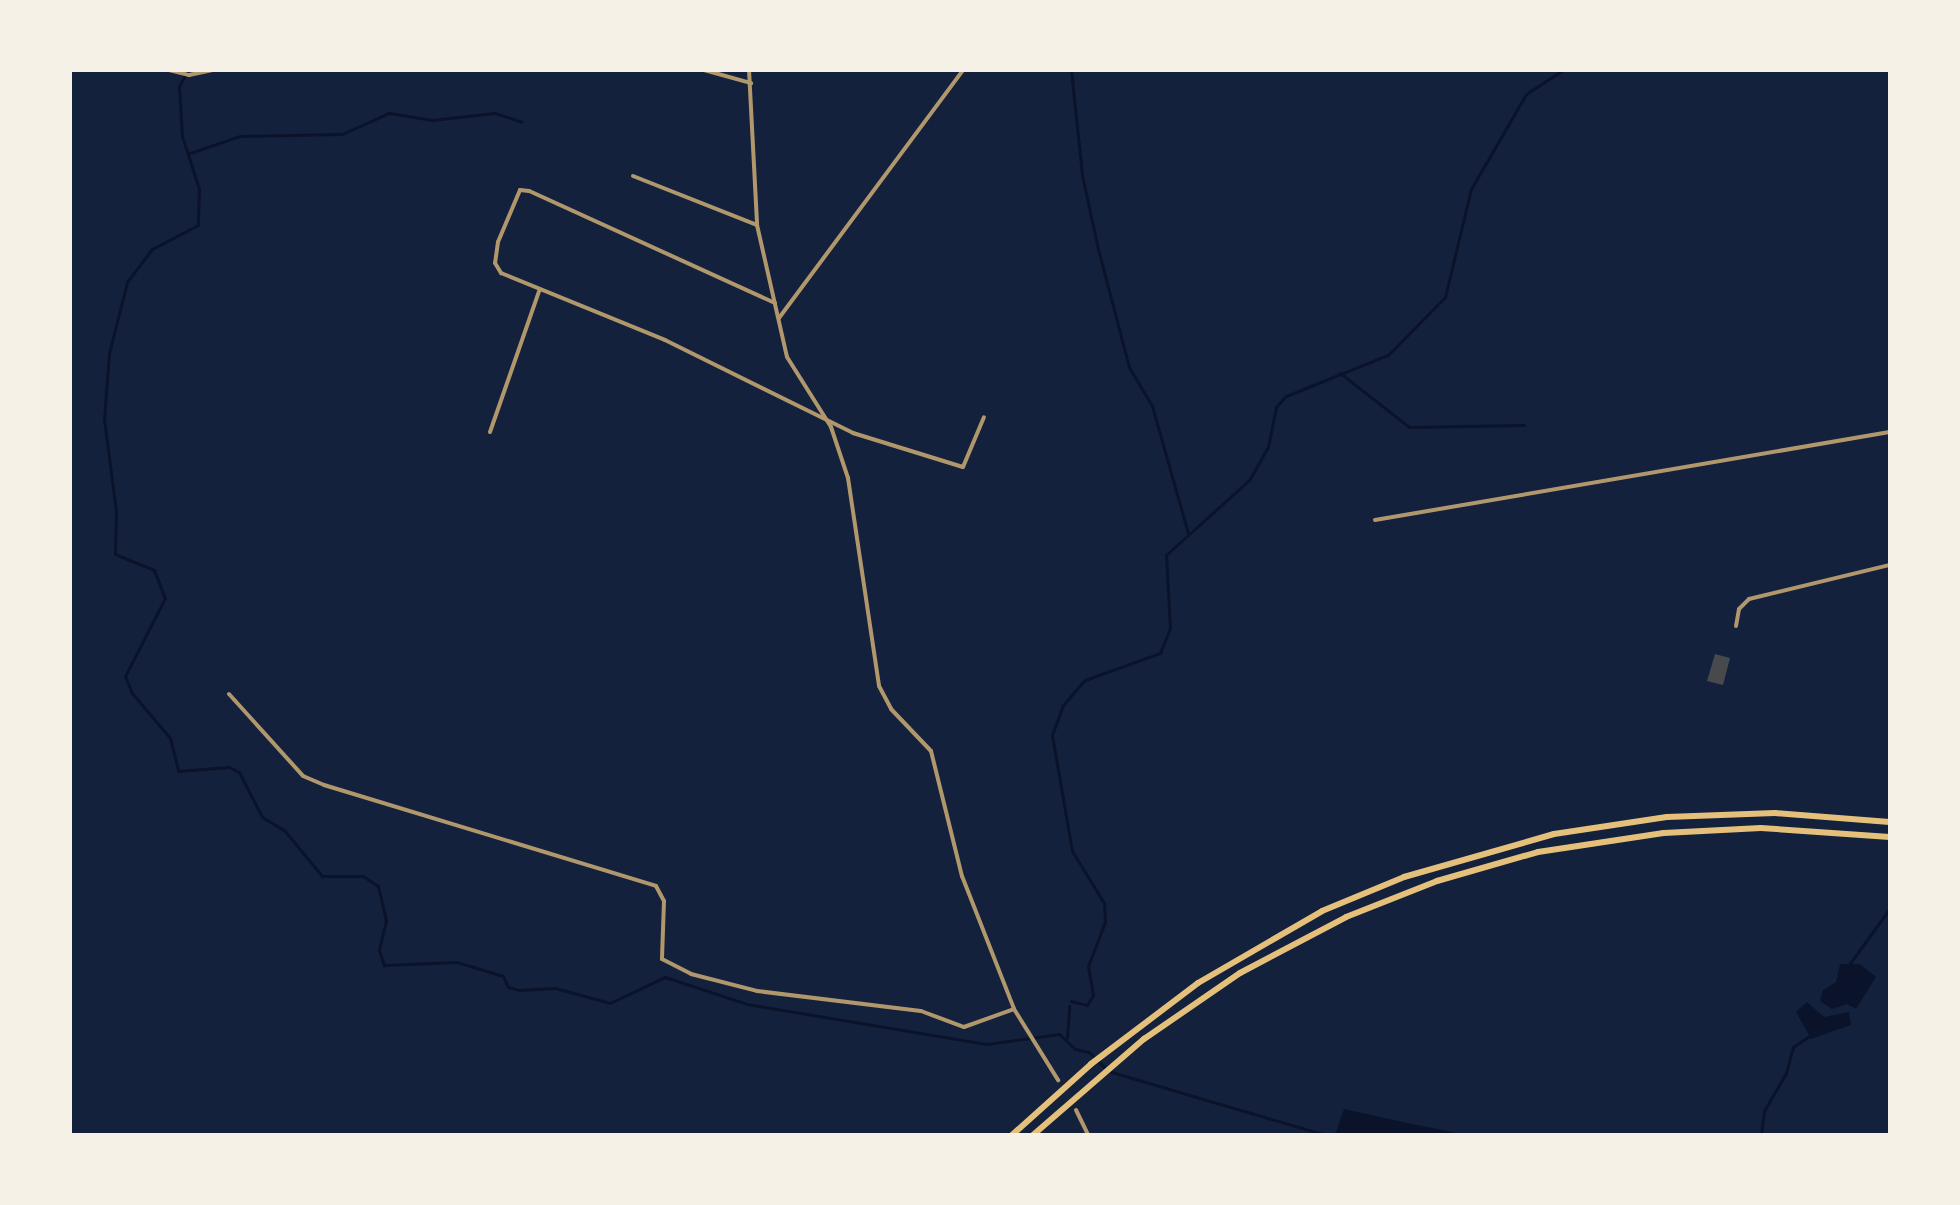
<!DOCTYPE html>
<style>
body{margin:0}
#map{position:relative;width:1960px;height:1205px;overflow:hidden;background:#14213d;font-family:"Varela Round",sans-serif}
div>[style]{position:absolute}
.water>*{inset:0;background:#0b132b}
.stream>*{height:3px;margin:-1.5px;padding:0 1.5px;transform-origin:1.5px;border-radius:1.5px;background:#0b132b}
.building>*{inset:0;background:#48494c}
.minor>*{height:4px;margin:-2px;padding:0 2px;transform-origin:2px;border-radius:2px;background:#b1986c}
.trunk>*{height:6px;margin:-3px;padding:0 3px;transform-origin:3px;border-radius:3px;background:#e5c07b}
span{translate:-50% -50%;white-space:nowrap;text-align:center;line-height:1.15;-webkit-text-stroke:6px #f6f1e7;paint-order:stroke}
.frame{position:absolute;inset:0;border:72px solid #f6f1e7;pointer-events:none}
</style>
<div id="map">
<div class="water">
<i style="clip-path:polygon(1840px 964px,1860px 964px,1876px 977px,1856px 1009px,1847px 1004px,1832px 1009px,1820px 1001px,1823px 990px,1836px 982px)"></i>
<i style="clip-path:polygon(1807px 1002px,1824px 1017px,1849px 1012px,1851px 1025px,1811px 1039px,1796px 1012px)"></i>
<i style="clip-path:polygon(1344px 1109px,1403px 1122px,1466px 1135px,1329px 1135px,1336px 1132px)"></i>
</div>
<div class="stream">
<i style="left:188px;top:70px;width:18px;rotate:119deg"></i>
<i style="left:179px;top:86px;width:50px;rotate:86.6deg"></i>
<i style="left:182px;top:136px;width:56px;rotate:72.2deg"></i>
<i style="left:199px;top:189px;width:36px;rotate:92deg"></i>
<i style="left:198px;top:225px;width:52px;rotate:152.4deg"></i>
<i style="left:152px;top:249px;width:41px;rotate:127.1deg"></i>
<i style="left:127px;top:282px;width:73px;rotate:104.2deg"></i>
<i style="left:109px;top:353px;width:66px;rotate:94.3deg"></i>
<i style="left:104px;top:419px;width:94px;rotate:82.6deg"></i>
<i style="left:116px;top:512px;width:42px;rotate:91.4deg"></i>
<i style="left:115px;top:554px;width:42px;rotate:22.3deg"></i>
<i style="left:154px;top:570px;width:30px;rotate:69deg"></i>
<i style="left:165px;top:598px;width:88px;rotate:117.1deg"></i>
<i style="left:125px;top:676px;width:18px;rotate:68deg"></i>
<i style="left:132px;top:693px;width:59px;rotate:49.8deg"></i>
<i style="left:170px;top:738px;width:34px;rotate:76deg"></i>
<i style="left:178px;top:771px;width:51px;rotate:-4.5deg"></i>
<i style="left:229px;top:767px;width:11px;rotate:27deg"></i>
<i style="left:239px;top:772px;width:51px;rotate:62.9deg"></i>
<i style="left:262px;top:817px;width:26px;rotate:31deg"></i>
<i style="left:284px;top:830px;width:60px;rotate:50.4deg"></i>
<i style="left:322px;top:876px;width:41px"></i>
<i style="left:363px;top:876px;width:18px;rotate:34deg"></i>
<i style="left:378px;top:886px;width:36px;rotate:77deg"></i>
<i style="left:386px;top:921px;width:30px;rotate:104deg"></i>
<i style="left:379px;top:950px;width:16px;rotate:72deg"></i>
<i style="left:384px;top:965px;width:73px;rotate:-2.4deg"></i>
<i style="left:457px;top:962px;width:48px;rotate:16.9deg"></i>
<i style="left:503px;top:976px;width:12px;rotate:66deg"></i>
<i style="left:508px;top:987px;width:11px;rotate:15deg"></i>
<i style="left:519px;top:990px;width:36px;rotate:-3deg"></i>
<i style="left:555px;top:988px;width:57px;rotate:15.3deg"></i>
<i style="left:610px;top:1003px;width:61px;rotate:-25.3deg"></i>
<i style="left:665px;top:977px;width:86px;rotate:18.2deg"></i>
<i style="left:747px;top:1004px;width:243px;rotate:9.5deg"></i>
<i style="left:987px;top:1044px;width:73px;rotate:-7.9deg"></i>
<i style="left:1059px;top:1034px;width:22px;rotate:43deg"></i>
<i style="left:1075px;top:1049px;width:14px;rotate:12deg"></i>
<i style="left:1089px;top:1052px;width:27px;rotate:45deg"></i>
<i style="left:1108px;top:1071px;width:226px;rotate:16.4deg"></i>
<i style="left:1071px;top:70px;width:106px;rotate:84deg"></i>
<i style="left:1082px;top:175px;width:76px;rotate:77.8deg"></i>
<i style="left:1098px;top:249px;width:122px;rotate:75.3deg"></i>
<i style="left:1129px;top:367px;width:45px;rotate:59.5deg"></i>
<i style="left:1152px;top:406px;width:132px;rotate:74.2deg"></i>
<i style="left:190px;top:153px;width:53px;rotate:-18.8deg"></i>
<i style="left:240px;top:136px;width:102px;rotate:-1.1deg"></i>
<i style="left:342px;top:134px;width:51px;rotate:-24.1deg"></i>
<i style="left:389px;top:113px;width:44px;rotate:9.2deg"></i>
<i style="left:432px;top:120px;width:63px;rotate:-6.3deg"></i>
<i style="left:495px;top:113px;width:28px;rotate:18deg"></i>
<i style="left:1340px;top:373px;width:88px;rotate:38deg"></i>
<i style="left:1409px;top:427px;width:115px;rotate:-1deg"></i>
<i style="left:1848px;top:966px;width:72px;rotate:-54.1deg"></i>
<i style="left:1071px;top:1001px;width:16px;rotate:14deg"></i>
<i style="left:1087px;top:1005px;width:12px;rotate:-59deg"></i>
<i style="left:1093px;top:995px;width:29px;rotate:-100deg"></i>
<i style="left:1088px;top:966px;width:47px;rotate:-68.9deg"></i>
<i style="left:1105px;top:922px;width:19px;rotate:-93deg"></i>
<i style="left:1104px;top:903px;width:61px;rotate:-121.6deg"></i>
<i style="left:1072px;top:851px;width:118px;rotate:-99.8deg"></i>
<i style="left:1052px;top:735px;width:32px;rotate:-70deg"></i>
<i style="left:1063px;top:705px;width:33px;rotate:-49deg"></i>
<i style="left:1085px;top:680px;width:80px;rotate:-19.8deg"></i>
<i style="left:1160px;top:653px;width:27px;rotate:-68deg"></i>
<i style="left:1170px;top:628px;width:73px;rotate:-93.1deg"></i>
<i style="left:1166px;top:555px;width:113px;rotate:-42.1deg"></i>
<i style="left:1250px;top:479px;width:37px;rotate:-61deg"></i>
<i style="left:1268px;top:447px;width:41px;rotate:-78.7deg"></i>
<i style="left:1276px;top:407px;width:15px;rotate:-48deg"></i>
<i style="left:1286px;top:396px;width:110px;rotate:-21.9deg"></i>
<i style="left:1388px;top:355px;width:81px;rotate:-45.5deg"></i>
<i style="left:1445px;top:297px;width:111px;rotate:-76.5deg"></i>
<i style="left:1471px;top:189px;width:110px;rotate:-59.9deg"></i>
<i style="left:1526px;top:94px;width:44px;rotate:-33deg"></i>
<i style="left:1067px;top:1038px;width:32px;rotate:-86deg"></i>
<i style="left:1761px;top:1135px;width:24px;rotate:-83deg"></i>
<i style="left:1764px;top:1111px;width:44px;rotate:-59.9deg"></i>
<i style="left:1786px;top:1073px;width:27px;rotate:-75deg"></i>
<i style="left:1793px;top:1047px;width:22px;rotate:-34deg"></i>
</div>
<div class="building">
<i style="clip-path:polygon(1715px 654px,1730px 658px,1723px 685px,1707px 681px)"></i>
</div>
<div class="minor">
<i style="left:169px;top:70px;width:21px;rotate:14deg"></i>
<i style="left:189px;top:75px;width:24px;rotate:-12deg"></i>
<i style="left:704px;top:70px;width:49px;rotate:15.5deg"></i>
<i style="left:749px;top:70px;width:155px;rotate:87deg"></i>
<i style="left:757px;top:225px;width:135px;rotate:77.2deg"></i>
<i style="left:787px;top:357px;width:83px;rotate:57.8deg"></i>
<i style="left:831px;top:427px;width:54px;rotate:71.6deg"></i>
<i style="left:848px;top:478px;width:210px;rotate:81.5deg"></i>
<i style="left:879px;top:686px;width:26px;rotate:62deg"></i>
<i style="left:891px;top:709px;width:58px;rotate:46.4deg"></i>
<i style="left:931px;top:751px;width:129px;rotate:76.1deg"></i>
<i style="left:962px;top:876px;width:143px;rotate:68.6deg"></i>
<i style="left:1014px;top:1009px;width:84px;rotate:58.2deg"></i>
<i style="left:633px;top:176px;width:133px;rotate:21.6deg"></i>
<i style="left:775px;top:303px;width:270px;rotate:-155.5deg"></i>
<i style="left:529px;top:191px;width:9px;rotate:-174deg"></i>
<i style="left:520px;top:190px;width:56px;rotate:112.9deg"></i>
<i style="left:498px;top:242px;width:21px;rotate:98deg"></i>
<i style="left:495px;top:263px;width:12px;rotate:59deg"></i>
<i style="left:501px;top:273px;width:177px;rotate:22.2deg"></i>
<i style="left:665px;top:340px;width:210px;rotate:26.3deg"></i>
<i style="left:853px;top:433px;width:115px;rotate:17.2deg"></i>
<i style="left:963px;top:467px;width:54px;rotate:-67.2deg"></i>
<i style="left:779px;top:318px;width:309px;rotate:-53.4deg"></i>
<i style="left:490px;top:432px;width:149px;rotate:-70.8deg"></i>
<i style="left:1375px;top:520px;width:522px;rotate:-9.7deg"></i>
<i style="left:1736px;top:626px;width:17px;rotate:-80deg"></i>
<i style="left:1739px;top:609px;width:14px;rotate:-45deg"></i>
<i style="left:1749px;top:599px;width:145px;rotate:-13.6deg"></i>
<i style="left:229px;top:694px;width:110px;rotate:47.9deg"></i>
<i style="left:303px;top:776px;width:23px;rotate:23deg"></i>
<i style="left:324px;top:785px;width:347px;rotate:16.9deg"></i>
<i style="left:656px;top:886px;width:17px;rotate:62deg"></i>
<i style="left:664px;top:901px;width:58px;rotate:92deg"></i>
<i style="left:662px;top:959px;width:33px;rotate:27deg"></i>
<i style="left:691px;top:974px;width:68px;rotate:14.4deg"></i>
<i style="left:757px;top:991px;width:165px;rotate:7deg"></i>
<i style="left:921px;top:1011px;width:46px;rotate:20.4deg"></i>
<i style="left:964px;top:1027px;width:53px;rotate:-19.8deg"></i>
<i style="left:1076px;top:1110px;width:28px;rotate:64deg"></i>
</div>
<div class="trunk">
<i style="left:1012px;top:1135px;width:106px;rotate:-41.9deg"></i>
<i style="left:1091px;top:1064px;width:134px;rotate:-37.1deg"></i>
<i style="left:1198px;top:983px;width:143px;rotate:-30.1deg"></i>
<i style="left:1322px;top:911px;width:89px;rotate:-22.5deg"></i>
<i style="left:1404px;top:877px;width:156px;rotate:-16deg"></i>
<i style="left:1554px;top:834px;width:114px;rotate:-8.6deg"></i>
<i style="left:1667px;top:817px;width:108px;rotate:-2.1deg"></i>
<i style="left:1775px;top:813px;width:115px;rotate:4.5deg"></i>
<i style="left:1033px;top:1135px;width:147px;rotate:-40.9deg"></i>
<i style="left:1144px;top:1039px;width:116px;rotate:-34.5deg"></i>
<i style="left:1240px;top:973px;width:120px;rotate:-27.8deg"></i>
<i style="left:1346px;top:917px;width:98px;rotate:-21.6deg"></i>
<i style="left:1437px;top:881px;width:105px;rotate:-16deg"></i>
<i style="left:1538px;top:852px;width:127px;rotate:-8.6deg"></i>
<i style="left:1664px;top:833px;width:97px;rotate:-3deg"></i>
<i style="left:1761px;top:828px;width:129px;rotate:4deg"></i>
</div>
<div class="frame"></div>
</div>
